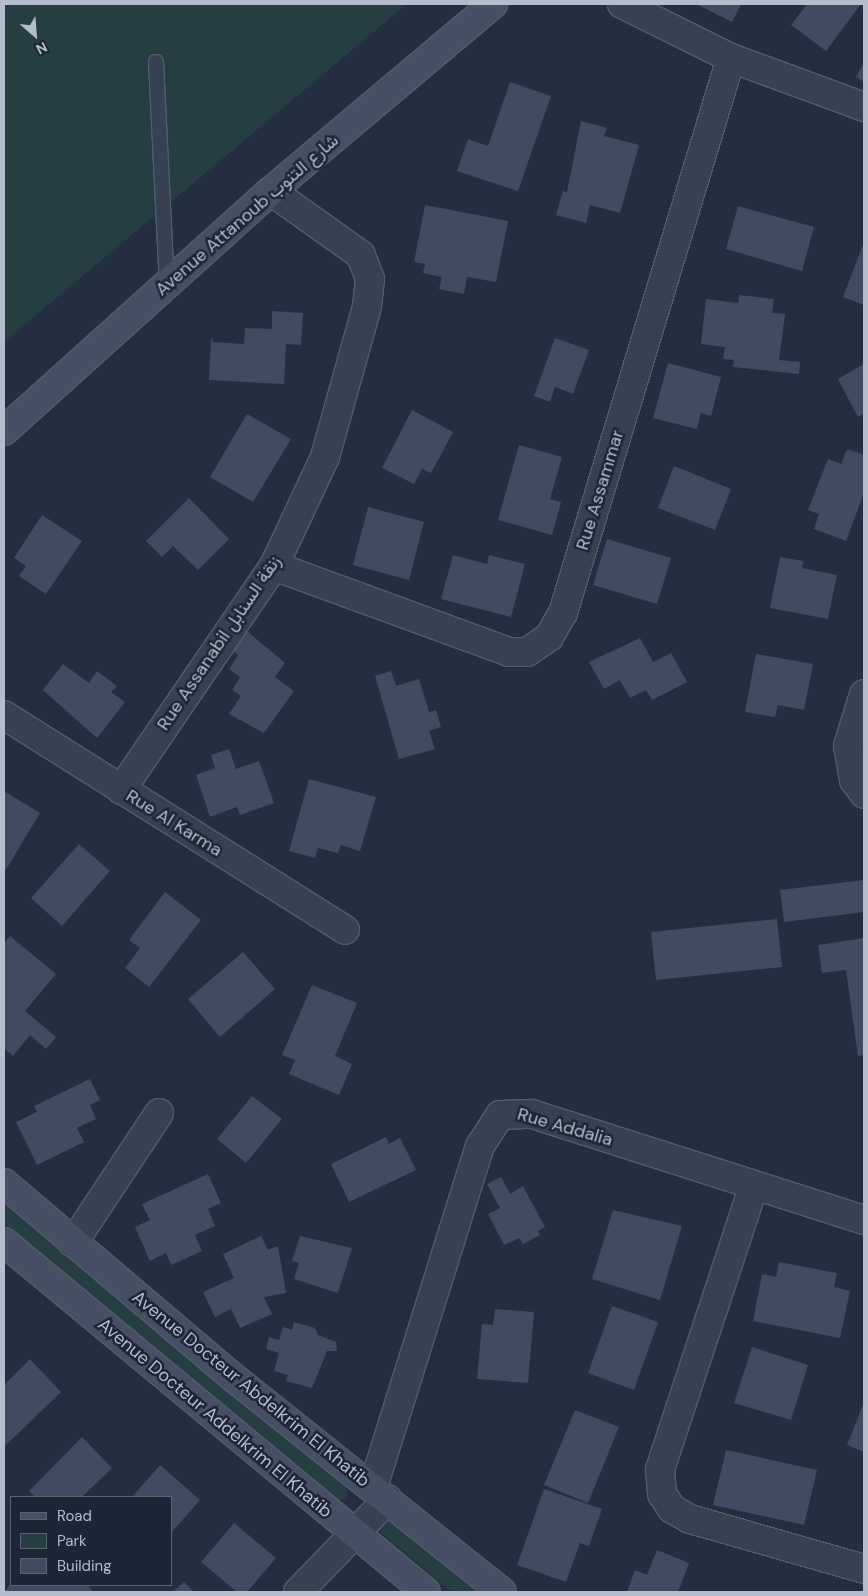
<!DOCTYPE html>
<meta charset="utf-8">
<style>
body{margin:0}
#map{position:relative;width:868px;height:1596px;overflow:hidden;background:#242e41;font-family:"DM Sans",Vazirmatn,sans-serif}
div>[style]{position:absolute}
.green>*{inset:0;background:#263d42}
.building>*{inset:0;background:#404b61}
.roads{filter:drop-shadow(1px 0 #535c6b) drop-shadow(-1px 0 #535c6b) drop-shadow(0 1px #535c6b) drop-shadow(0 -1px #535c6b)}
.lane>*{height:14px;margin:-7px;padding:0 7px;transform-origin:7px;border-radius:7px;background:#384151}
.street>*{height:28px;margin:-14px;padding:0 14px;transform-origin:14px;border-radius:14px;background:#384151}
.secondary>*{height:28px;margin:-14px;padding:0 14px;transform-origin:14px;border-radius:14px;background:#464f64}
span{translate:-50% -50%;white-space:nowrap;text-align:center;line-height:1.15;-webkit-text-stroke:5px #1d2636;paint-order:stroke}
.street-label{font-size:18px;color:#b5bccb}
.frame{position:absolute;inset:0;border:5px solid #b5bccb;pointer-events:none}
.legend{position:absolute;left:10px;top:1496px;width:162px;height:90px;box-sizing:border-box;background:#1d2636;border:1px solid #5a6272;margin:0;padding:6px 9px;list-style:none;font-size:15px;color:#b5bccb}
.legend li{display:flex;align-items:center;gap:10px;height:25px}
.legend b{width:25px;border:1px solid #5a6272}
.north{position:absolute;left:10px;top:10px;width:50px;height:50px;-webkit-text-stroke:4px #1d2636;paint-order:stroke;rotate:153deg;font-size:14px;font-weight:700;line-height:20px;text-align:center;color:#b5bccb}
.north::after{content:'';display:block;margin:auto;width:18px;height:22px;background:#b5bccb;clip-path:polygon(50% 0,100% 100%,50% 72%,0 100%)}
</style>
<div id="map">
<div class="green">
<i style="clip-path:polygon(4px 4px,407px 4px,4px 342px)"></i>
<i style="clip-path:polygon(4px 1203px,346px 1487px,347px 1499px,335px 1500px,4px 1225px)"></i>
<i style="clip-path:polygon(386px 1520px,390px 1521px,477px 1592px,452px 1592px,381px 1533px,379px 1528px)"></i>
</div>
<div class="building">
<i style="clip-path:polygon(696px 4px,741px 4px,732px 22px)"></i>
<i style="clip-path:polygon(807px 4px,861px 4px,826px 51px,791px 25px)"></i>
<i style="clip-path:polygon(864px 62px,864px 82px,856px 77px)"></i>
<i style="clip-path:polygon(510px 82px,551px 96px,518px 191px,457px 171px,468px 139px,488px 146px)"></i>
<i style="clip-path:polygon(581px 121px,607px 128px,604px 136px,639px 145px,620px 213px,590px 205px,586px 223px,556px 215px,563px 191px,567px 192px)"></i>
<i style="clip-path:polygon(425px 205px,508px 221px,496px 282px,467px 277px,464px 294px,439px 289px,442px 277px,423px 273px,425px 264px,414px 262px)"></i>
<i style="clip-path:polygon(738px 206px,814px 227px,802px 271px,726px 249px)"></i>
<i style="clip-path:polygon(864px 242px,864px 305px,843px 297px)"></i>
<i style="clip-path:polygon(739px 295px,774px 299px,772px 313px,785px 314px,779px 360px,800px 362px,799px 374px,733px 367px,734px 360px,723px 359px,725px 347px,701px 344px,706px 299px,738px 303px)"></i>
<i style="clip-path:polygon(272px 311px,303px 313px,301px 345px,286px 344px,284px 384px,209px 380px,211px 337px,213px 342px,244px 344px,245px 328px,272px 329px)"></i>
<i style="clip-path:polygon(555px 338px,589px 350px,573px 394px,555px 387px,550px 402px,534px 396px)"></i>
<i style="clip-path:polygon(668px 363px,721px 377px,711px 416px,701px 413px,697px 429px,653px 418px)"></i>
<i style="clip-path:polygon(864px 364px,864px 413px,858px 417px,838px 379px)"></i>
<i style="clip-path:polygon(412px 410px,453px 432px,431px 473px,422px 469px,414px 484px,382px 468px)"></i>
<i style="clip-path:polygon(247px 414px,291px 439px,253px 502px,210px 477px)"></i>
<i style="clip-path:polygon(519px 445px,562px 457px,550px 499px,561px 502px,552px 535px,498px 520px)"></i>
<i style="clip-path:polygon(847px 449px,864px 455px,864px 493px,846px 541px,814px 529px,819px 514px,808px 510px,828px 459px,841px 464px)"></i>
<i style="clip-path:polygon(674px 466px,731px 489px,715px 530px,658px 508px)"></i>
<i style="clip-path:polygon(189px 498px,229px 539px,198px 570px,173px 546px,162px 557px,146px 541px)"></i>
<i style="clip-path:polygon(368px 507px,424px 522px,409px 580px,353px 565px)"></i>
<i style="clip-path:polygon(42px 515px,82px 541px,46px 594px,19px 576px,26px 566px,14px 558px)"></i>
<i style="clip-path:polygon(607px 539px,671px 558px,657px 604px,593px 585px)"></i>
<i style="clip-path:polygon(453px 555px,487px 564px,489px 555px,525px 564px,511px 617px,441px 599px)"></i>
<i style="clip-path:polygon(780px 557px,803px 561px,802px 568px,837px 575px,828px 619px,770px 608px)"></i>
<i style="clip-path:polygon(247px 631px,285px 663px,275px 677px,294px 691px,264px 733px,229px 714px,241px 696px,232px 690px,240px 677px,229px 669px,238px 655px,233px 651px)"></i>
<i style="clip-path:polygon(640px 638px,653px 662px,671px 653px,687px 682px,652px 700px,646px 690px,630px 698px,620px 680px,604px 689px,589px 662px)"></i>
<i style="clip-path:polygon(756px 654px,813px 664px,804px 710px,778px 705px,775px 717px,745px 712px)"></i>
<i style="clip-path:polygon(63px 664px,89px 683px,97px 671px,117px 686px,111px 692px,125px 702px,97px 738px,43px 690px)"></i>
<i style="clip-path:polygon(391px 671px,396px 686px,419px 679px,429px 712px,436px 710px,441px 727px,429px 731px,435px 749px,399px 759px,375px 676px)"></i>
<i style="clip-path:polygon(229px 749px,236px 769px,259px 761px,274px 803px,240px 815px,237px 807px,210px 817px,196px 775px,215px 768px,211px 755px)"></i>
<i style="clip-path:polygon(309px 779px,376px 797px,360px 851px,341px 845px,338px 853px,318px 848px,315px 858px,289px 851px)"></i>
<i style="clip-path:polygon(4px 791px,40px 813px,4px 873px)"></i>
<i style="clip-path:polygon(79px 844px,110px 871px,62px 926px,31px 898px)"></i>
<i style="clip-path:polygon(864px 880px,864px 912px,784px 922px,780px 890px)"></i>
<i style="clip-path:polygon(165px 892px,201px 920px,149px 987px,125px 968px,140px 948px,129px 940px)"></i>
<i style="clip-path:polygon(777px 919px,782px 967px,656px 980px,651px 932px)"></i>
<i style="clip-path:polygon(10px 936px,56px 974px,25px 1011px,56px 1037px,46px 1049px,30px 1035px,13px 1056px,4px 1048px,4px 943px)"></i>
<i style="clip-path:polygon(864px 938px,864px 1055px,858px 1056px,846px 970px,822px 973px,818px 945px)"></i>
<i style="clip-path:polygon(243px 952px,275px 989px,220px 1037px,188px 999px)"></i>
<i style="clip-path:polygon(312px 985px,357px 1003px,335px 1056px,352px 1064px,339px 1095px,289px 1074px,295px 1060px,282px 1055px)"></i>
<i style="clip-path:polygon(90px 1079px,100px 1100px,90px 1105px,96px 1119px,77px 1128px,84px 1142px,37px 1165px,16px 1122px,37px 1112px,34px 1106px)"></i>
<i style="clip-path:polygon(252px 1096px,282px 1119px,246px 1163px,217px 1139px)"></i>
<i style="clip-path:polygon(386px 1137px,389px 1144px,400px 1138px,416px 1170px,349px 1202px,331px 1164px)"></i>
<i style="clip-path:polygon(208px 1174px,221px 1203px,208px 1209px,215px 1226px,195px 1235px,202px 1251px,171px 1265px,166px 1253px,150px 1261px,135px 1227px,150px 1220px,142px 1204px)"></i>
<i style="clip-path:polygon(501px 1177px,510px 1194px,523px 1186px,545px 1227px,538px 1231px,540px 1235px,523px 1244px,519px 1238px,504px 1245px,488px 1214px,500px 1208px,487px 1184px)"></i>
<i style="clip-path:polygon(613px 1210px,682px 1226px,660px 1300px,592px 1279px)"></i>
<i style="clip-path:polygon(261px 1236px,268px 1250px,278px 1246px,286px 1293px,264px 1297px,272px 1314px,240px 1328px,231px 1309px,215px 1317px,203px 1292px,234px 1278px,223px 1254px)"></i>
<i style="clip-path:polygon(300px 1236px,352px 1248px,338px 1293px,294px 1279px,299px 1263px,292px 1261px)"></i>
<i style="clip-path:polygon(779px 1262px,837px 1273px,834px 1287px,850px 1291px,840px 1338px,753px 1321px,762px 1274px,776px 1277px)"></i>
<i style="clip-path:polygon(612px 1306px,658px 1322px,634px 1390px,588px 1373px)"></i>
<i style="clip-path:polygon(495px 1309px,534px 1312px,528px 1383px,477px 1379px,482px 1324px,493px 1325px)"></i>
<i style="clip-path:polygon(294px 1322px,315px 1328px,318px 1335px,336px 1342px,337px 1351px,327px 1351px,312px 1388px,286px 1381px,288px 1375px,274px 1371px,279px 1353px,266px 1349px,269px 1337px,279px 1340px,283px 1327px,292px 1330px)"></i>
<i style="clip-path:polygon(752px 1347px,808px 1365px,791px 1420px,734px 1403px)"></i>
<i style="clip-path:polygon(30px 1359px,61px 1392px,4px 1447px,4px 1385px)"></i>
<i style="clip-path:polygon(864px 1402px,864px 1452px,847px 1445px)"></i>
<i style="clip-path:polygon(575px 1410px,619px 1427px,588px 1503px,544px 1485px)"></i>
<i style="clip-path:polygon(82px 1437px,112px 1468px,82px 1497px,35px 1497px,29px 1491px)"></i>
<i style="clip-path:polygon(726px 1450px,817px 1470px,804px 1525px,713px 1505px)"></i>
<i style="clip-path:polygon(160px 1465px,200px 1500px,171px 1533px,171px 1497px,132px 1497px)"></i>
<i style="clip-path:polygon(544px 1489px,602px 1509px,589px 1546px,580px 1543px,566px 1582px,517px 1565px)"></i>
<i style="clip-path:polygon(234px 1523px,276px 1558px,247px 1592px,237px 1592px,201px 1562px)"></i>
<i style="clip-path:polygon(657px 1550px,689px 1563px,678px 1592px,627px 1592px,635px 1570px,647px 1575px)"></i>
<i style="clip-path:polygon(184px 1582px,194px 1592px,173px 1592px)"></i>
<i style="clip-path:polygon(11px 1584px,88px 1585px,93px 1592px,4px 1592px)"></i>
</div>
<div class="roads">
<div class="lane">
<i style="left:156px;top:62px;width:223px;rotate:87.2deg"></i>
</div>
<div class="street">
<i style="left:622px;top:4px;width:122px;rotate:26.4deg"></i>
<i style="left:731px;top:58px;width:142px;rotate:20.2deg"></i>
<i style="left:274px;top:566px;width:250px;rotate:20.1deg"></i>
<i style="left:509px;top:652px;width:18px"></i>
<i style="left:527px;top:652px;width:27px;rotate:-34deg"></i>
<i style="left:549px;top:637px;width:28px;rotate:-60deg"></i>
<i style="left:563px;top:613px;width:580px;rotate:-73.16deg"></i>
<i style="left:864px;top:694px;width:54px;rotate:107.1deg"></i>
<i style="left:848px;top:746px;width:35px;rotate:80deg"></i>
<i style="left:854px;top:780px;width:17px;rotate:54deg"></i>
<i style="left:4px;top:715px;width:403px;rotate:32.2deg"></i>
<i style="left:121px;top:790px;width:271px;rotate:-55.7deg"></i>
<i style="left:274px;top:566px;width:120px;rotate:-64.9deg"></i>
<i style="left:325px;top:457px;width:156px;rotate:-74.4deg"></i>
<i style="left:367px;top:307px;width:28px;rotate:-84deg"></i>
<i style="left:370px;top:279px;width:26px;rotate:-111deg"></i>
<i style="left:361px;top:255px;width:110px;rotate:-144.6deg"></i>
<i style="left:754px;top:1185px;width:300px;rotate:108.3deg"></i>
<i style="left:660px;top:1470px;width:24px;rotate:85deg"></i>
<i style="left:662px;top:1494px;width:18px;rotate:56deg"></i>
<i style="left:672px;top:1509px;width:21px;rotate:29deg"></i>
<i style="left:690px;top:1519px;width:181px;rotate:16deg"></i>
<i style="left:73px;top:1243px;width:156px;rotate:-56.5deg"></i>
<i style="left:373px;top:1487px;width:357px;rotate:-72.6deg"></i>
<i style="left:480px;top:1146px;width:37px;rotate:-57deg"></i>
<i style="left:500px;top:1115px;width:32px;rotate:-2deg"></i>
<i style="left:532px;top:1114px;width:349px;rotate:17.7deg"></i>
<i style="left:298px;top:1592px;width:129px;rotate:-45.9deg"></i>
</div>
<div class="secondary">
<i style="left:4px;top:431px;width:359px;rotate:-42deg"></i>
<i style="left:271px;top:191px;width:290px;rotate:-40.1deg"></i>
<i style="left:4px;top:1183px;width:295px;rotate:40.3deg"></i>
<i style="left:229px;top:1374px;width:349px;rotate:38.6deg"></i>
<i style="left:4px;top:1242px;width:548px;rotate:39.67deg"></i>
</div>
</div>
<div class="street-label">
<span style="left:247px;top:215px;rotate:-41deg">Avenue Attanoub شارع التنوب</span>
<span style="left:600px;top:490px;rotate:-73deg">Rue Assammar</span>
<span style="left:219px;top:643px;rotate:-56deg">Rue Assanabil زنقة السنابل</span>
<span style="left:174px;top:823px;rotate:32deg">Rue Al Karma</span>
<span style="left:565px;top:1127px;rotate:16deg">Rue Addalia</span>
<span style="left:251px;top:1389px;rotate:39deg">Avenue Docteur Abdelkrim El Khatib</span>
<span style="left:215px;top:1418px;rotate:40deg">Avenue Docteur Addelkrim El Khatib</span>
</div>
<div class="frame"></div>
<ul class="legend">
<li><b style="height:6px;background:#464f64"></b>Road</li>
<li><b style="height:14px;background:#263d42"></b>Park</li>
<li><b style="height:14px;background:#404b61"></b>Building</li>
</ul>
<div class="north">N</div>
</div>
